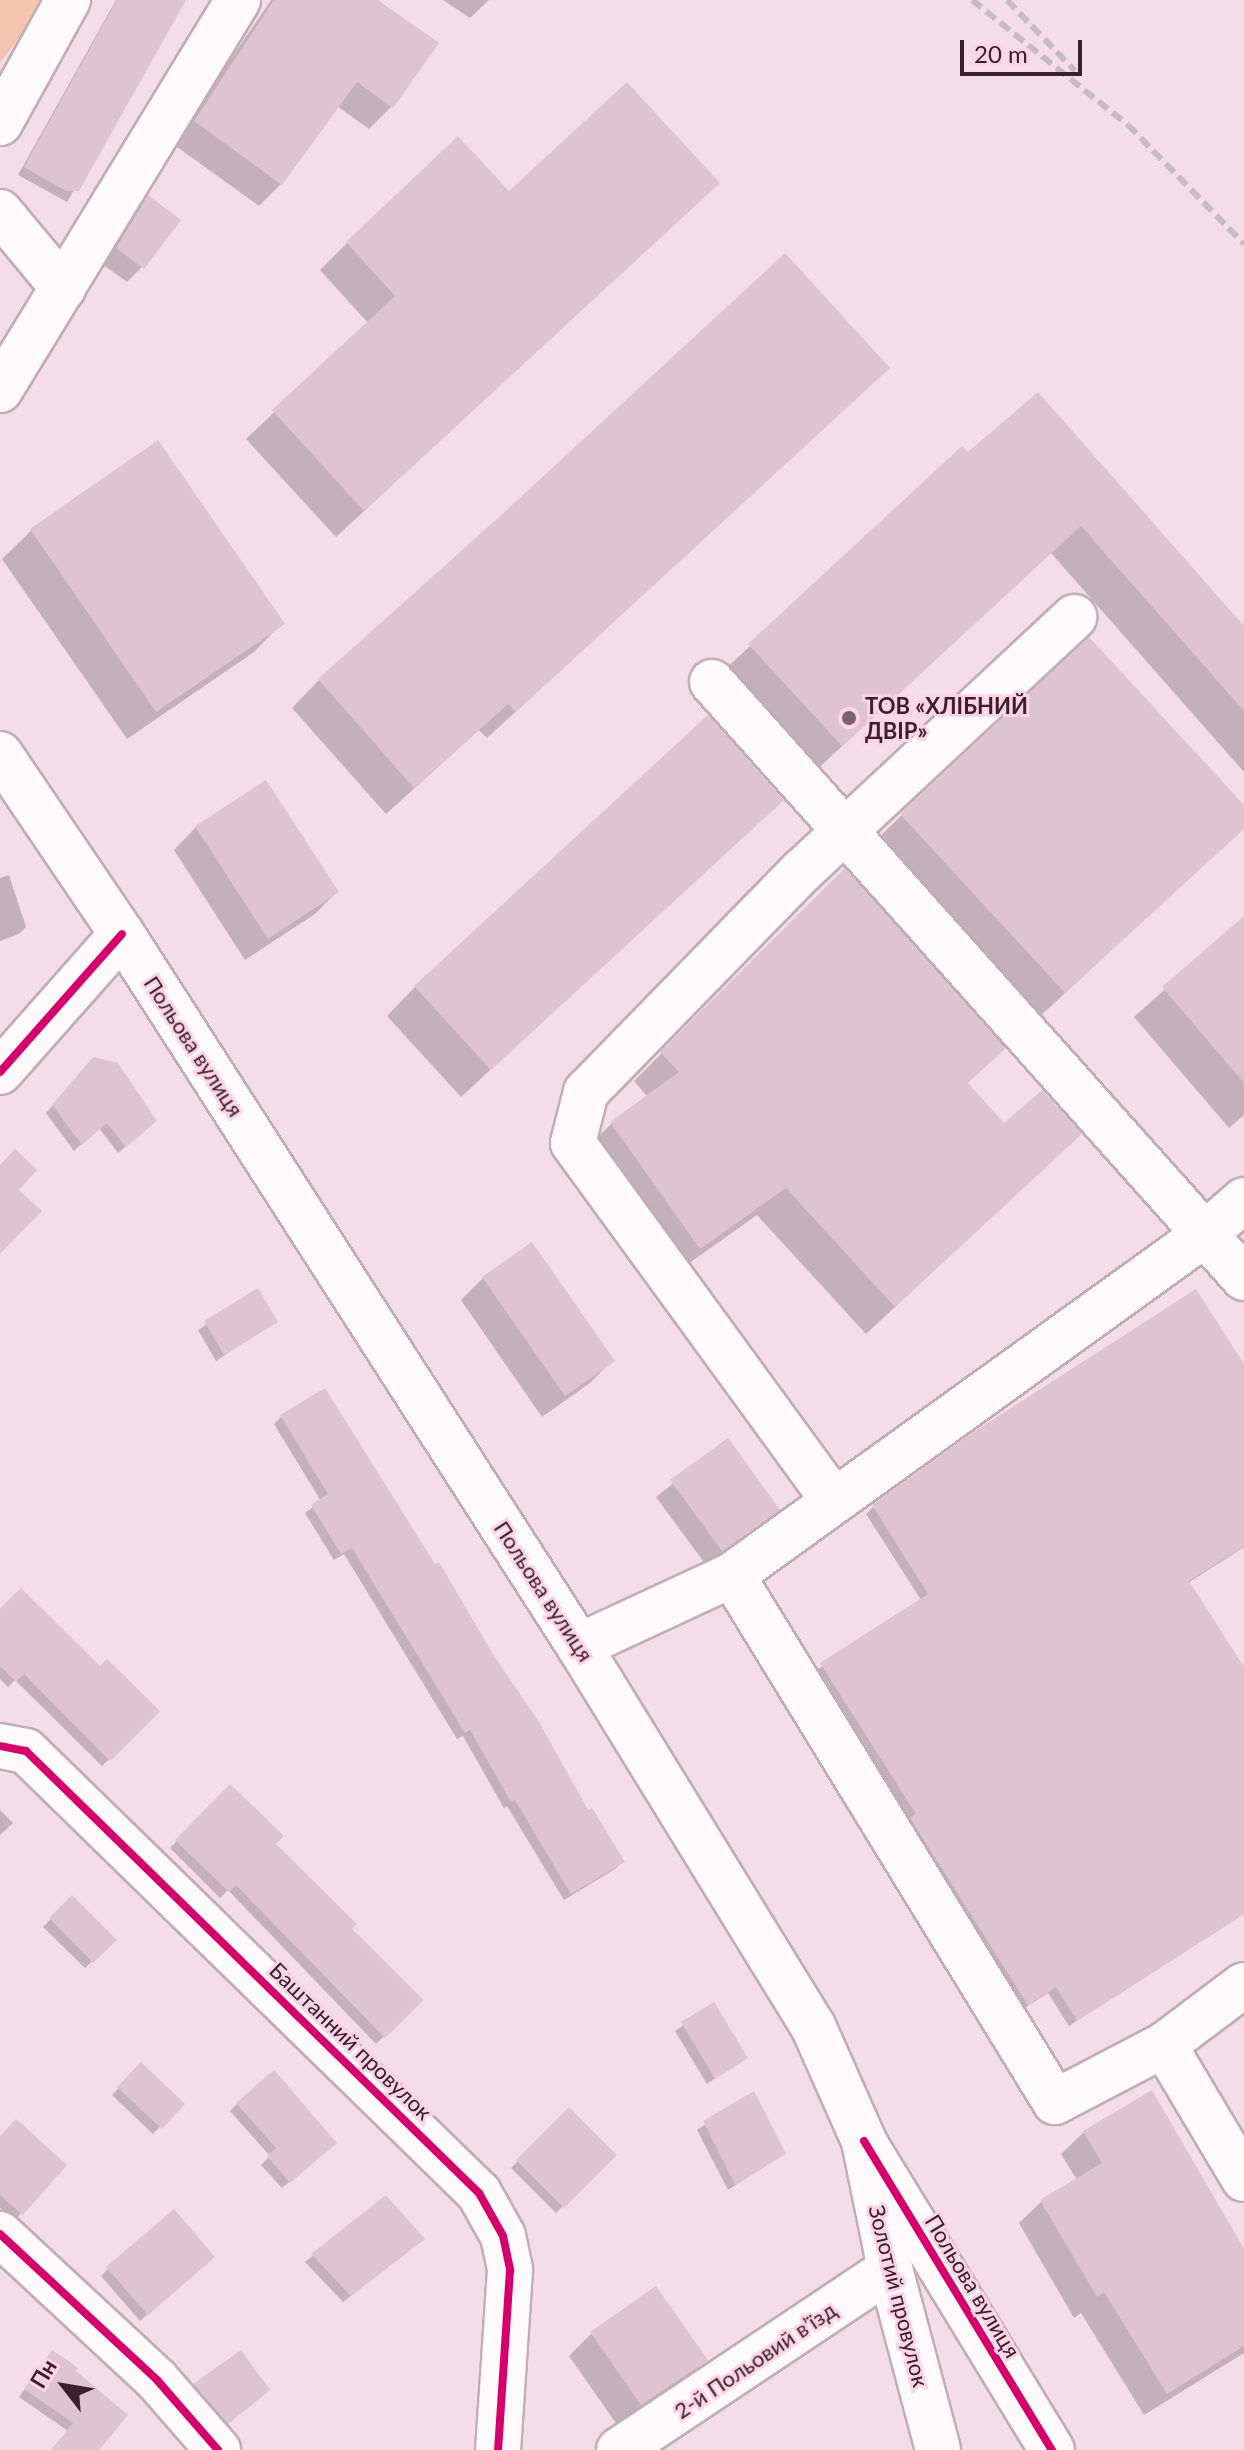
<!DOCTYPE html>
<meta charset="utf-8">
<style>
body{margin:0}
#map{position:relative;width:1244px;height:2450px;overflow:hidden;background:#f4dde6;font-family:Lato,sans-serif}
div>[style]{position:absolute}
.green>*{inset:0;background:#f6c3ae}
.shadow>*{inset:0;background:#0003}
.building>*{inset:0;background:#dec4d0}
.roads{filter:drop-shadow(2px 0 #c2adb6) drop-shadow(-2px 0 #c2adb6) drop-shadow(0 2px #c2adb6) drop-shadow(0 -2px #c2adb6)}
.minor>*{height:44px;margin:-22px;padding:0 22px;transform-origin:22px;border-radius:22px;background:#fdfafb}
.major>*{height:44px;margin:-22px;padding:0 22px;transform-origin:22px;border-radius:22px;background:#fdfafb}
.rail>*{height:6px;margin-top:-3px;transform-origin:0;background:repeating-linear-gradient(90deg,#c3bdbf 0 12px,transparent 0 18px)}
.cycleway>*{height:8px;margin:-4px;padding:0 4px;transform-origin:4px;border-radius:4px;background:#d6006c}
.dots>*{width:22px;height:22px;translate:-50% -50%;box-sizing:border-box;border:4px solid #fdd4e5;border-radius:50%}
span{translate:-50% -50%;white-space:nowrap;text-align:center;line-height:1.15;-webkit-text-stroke:6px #fdd4e5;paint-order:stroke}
.poi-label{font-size:22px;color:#39202c;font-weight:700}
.left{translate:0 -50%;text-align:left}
.street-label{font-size:22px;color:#39202c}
.north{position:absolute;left:24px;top:2346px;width:80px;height:80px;-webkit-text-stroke:6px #fdd4e5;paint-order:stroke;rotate:301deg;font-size:22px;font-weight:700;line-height:32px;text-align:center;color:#39202c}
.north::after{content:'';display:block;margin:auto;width:28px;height:36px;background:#39202c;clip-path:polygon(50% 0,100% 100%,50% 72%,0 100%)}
.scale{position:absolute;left:960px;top:40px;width:122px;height:36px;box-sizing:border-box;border:4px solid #39202c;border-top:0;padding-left:10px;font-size:24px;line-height:28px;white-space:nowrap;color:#39202c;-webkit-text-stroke:6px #fdd4e5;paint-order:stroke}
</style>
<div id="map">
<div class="green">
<i style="clip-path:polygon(0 0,40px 0,20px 37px,0 62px)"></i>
</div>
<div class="shadow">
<i style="clip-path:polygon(116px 0,183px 1px,67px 202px,18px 175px)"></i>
<i style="clip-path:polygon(271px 0,375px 0,436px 44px,391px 107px,369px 129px,337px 106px,281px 184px,259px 206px,173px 144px)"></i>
<i style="clip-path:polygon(443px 0,489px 0,470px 18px)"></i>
<i style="clip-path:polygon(509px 193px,690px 210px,336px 537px,246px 439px,368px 323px,320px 270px,347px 243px)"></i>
<i style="clip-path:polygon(149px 197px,142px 267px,127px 282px,102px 264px,134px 212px)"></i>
<i style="clip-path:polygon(1037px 394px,1244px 629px,1244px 772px,1051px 553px,812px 774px,720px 674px,962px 449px,968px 455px)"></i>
<i style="clip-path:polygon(860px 395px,487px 738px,479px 730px,386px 814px,292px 708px,319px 680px)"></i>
<i style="clip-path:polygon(158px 443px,282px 623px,254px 652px,127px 739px,2px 559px,31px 531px)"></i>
<i style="clip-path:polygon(1244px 808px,1244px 827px,1036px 1020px,873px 843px,902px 815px)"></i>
<i style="clip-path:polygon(196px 827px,337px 892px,315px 914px,245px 960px,174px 850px)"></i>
<i style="clip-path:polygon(752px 828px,461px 1097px,387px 1016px,415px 987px)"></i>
<i style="clip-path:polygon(844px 871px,966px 1084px,1003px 1126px,1080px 1134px,866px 1334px,757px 1215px,671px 1276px,583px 1152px,611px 1124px,648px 1097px,634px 1081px)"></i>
<i style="clip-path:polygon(9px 875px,26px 927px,19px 934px,0 941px,0 878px)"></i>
<i style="clip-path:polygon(1244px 919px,1244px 1115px,1229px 1128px,1134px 1017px)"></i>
<i style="clip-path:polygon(86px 1067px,147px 1128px,118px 1153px,99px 1128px,74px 1151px,46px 1113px)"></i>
<i style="clip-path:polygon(483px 1278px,613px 1360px,590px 1383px,542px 1417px,461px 1300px)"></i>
<i style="clip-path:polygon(258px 1291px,276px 1321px,216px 1361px,198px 1330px)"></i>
<i style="clip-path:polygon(1244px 1368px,1244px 1547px,1188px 1583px,1244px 1670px,1244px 1914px,1069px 2026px,1048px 1993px,1020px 2011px,904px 1827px,910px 1822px,814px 1672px,921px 1600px,866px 1514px,873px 1507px)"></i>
<i style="clip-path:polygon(281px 1417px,588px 1813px,622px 1862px,615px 1869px,564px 1900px,507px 1806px,504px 1808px,463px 1736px,457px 1739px,344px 1554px,334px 1560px,305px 1513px,321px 1501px,274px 1424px)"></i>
<i style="clip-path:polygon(727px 1441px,777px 1509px,706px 1565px,656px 1497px)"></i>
<i style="clip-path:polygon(0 1612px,100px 1669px,157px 1711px,102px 1766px,15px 1680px,8px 1687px,0 1679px)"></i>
<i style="clip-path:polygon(230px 1787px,273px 1844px,349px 1929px,420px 2000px,376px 2044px,228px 1890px,220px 1898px,170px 1848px)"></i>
<i style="clip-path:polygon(0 1810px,13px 1823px,0 1835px)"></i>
<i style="clip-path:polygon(72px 1898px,114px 1940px,85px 1968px,43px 1927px)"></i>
<i style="clip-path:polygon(713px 2005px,745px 2058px,707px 2084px,675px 2031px)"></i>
<i style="clip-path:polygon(141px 2065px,182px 2104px,153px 2134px,112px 2095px)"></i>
<i style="clip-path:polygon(753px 2093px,784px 2154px,728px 2190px,697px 2130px)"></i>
<i style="clip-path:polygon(237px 2104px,327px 2150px,282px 2188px,261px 2165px,270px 2156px,230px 2111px)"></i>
<i style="clip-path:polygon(569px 2110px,614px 2155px,556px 2213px,511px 2168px)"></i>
<i style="clip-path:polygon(1084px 2132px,1244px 2253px,1244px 2353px,1144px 2415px,1081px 2313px,1074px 2318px,1019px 2223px,1042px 2201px,1077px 2180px,1061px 2154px)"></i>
<i style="clip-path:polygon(0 2138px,64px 2165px,14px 2221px,0 2208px)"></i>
<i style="clip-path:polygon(385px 2197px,415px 2245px,343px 2302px,305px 2262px)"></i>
<i style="clip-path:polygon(206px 2264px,140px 2321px,101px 2276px,108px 2269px)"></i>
<i style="clip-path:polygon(591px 2334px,705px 2360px,683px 2382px,618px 2426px,569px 2356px)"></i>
<i style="clip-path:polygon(52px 2352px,73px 2372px,97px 2450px,56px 2450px,68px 2431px,19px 2397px)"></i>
<i style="clip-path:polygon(195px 2385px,261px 2397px,220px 2429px,188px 2392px)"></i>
</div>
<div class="building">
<i style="clip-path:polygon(117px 0,186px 0,79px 191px,66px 191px,24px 167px)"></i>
<i style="clip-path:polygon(274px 0,378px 0,439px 43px,393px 108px,357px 82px,282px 185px,194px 121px)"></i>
<i style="clip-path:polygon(627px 82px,720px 183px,364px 511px,272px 410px,395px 296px,346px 242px,458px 136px,509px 191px)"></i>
<i style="clip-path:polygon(148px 195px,181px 220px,144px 269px,116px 248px)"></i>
<i style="clip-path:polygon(785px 253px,890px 368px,516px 712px,508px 704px,414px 788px,318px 679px,498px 518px)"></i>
<i style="clip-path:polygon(1038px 392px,1244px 626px,1244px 711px,1081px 526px,842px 746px,748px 644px,962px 446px,968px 452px)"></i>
<i style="clip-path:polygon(158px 440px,285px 624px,156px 712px,30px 529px)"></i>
<i style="clip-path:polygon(1089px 637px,1244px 805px,1244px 829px,1065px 993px,900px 814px)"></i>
<i style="clip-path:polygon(708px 715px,784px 800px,491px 1070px,414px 986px)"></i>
<i style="clip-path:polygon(266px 780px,339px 892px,268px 939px,195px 826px)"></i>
<i style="clip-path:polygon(845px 868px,1006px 1048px,968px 1083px,1004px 1123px,1042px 1090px,1082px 1134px,895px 1307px,786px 1188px,700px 1249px,610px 1122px,679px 1072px,660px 1052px)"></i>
<i style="clip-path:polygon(1244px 916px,1244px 1083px,1162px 987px)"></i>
<i style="clip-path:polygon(93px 1057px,118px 1063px,157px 1121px,126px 1147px,107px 1123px,82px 1145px,52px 1105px)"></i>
<i style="clip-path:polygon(15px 1149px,37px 1170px,19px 1190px,42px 1211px,0 1254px,0 1165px)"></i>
<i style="clip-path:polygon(532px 1242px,615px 1361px,565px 1396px,482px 1277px)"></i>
<i style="clip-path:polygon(258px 1288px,278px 1322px,224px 1355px,204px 1321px)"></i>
<i style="clip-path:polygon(1196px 1289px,1244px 1364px,1244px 1546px,1189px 1581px,1244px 1667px,1244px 1914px,1077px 2021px,1056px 1987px,1028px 2005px,910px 1818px,916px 1814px,820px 1663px,928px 1594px,872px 1505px,972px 1433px)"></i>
<i style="clip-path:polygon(325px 1388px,435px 1564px,439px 1562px,494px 1656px,539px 1722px,588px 1810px,592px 1808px,625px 1862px,571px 1894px,515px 1800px,511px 1802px,470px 1730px,465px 1733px,352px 1548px,341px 1554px,311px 1505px,328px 1494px,280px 1415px)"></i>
<i style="clip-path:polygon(728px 1438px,780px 1510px,722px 1551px,670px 1480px)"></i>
<i style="clip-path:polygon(21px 1588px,100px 1666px,107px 1659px,160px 1711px,110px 1761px,24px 1674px,16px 1682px,0 1666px,0 1609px)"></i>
<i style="clip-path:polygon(230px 1784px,284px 1836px,276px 1844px,357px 1924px,352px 1929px,423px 2000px,385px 2038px,236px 1885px,229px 1892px,175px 1840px)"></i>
<i style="clip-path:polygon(72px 1895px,117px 1940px,93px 1963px,49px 1918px)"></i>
<i style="clip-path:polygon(714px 2002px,748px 2058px,715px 2079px,681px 2022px)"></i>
<i style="clip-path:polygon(141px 2062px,185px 2104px,162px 2129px,117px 2087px)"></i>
<i style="clip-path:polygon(274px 2070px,337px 2143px,290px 2183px,267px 2156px,276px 2148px,236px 2103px)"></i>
<i style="clip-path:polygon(1152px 2090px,1244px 2249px,1244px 2346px,1167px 2394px,1104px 2292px,1097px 2297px,1040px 2200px,1102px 2163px,1083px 2131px)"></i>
<i style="clip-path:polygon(754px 2091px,786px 2154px,735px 2185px,703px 2121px)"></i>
<i style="clip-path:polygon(569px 2107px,617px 2155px,564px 2208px,516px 2160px)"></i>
<i style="clip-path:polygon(16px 2119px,67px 2165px,23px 2215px,0 2195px,0 2136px)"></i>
<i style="clip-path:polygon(386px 2195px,425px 2239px,351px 2296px,311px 2254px)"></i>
<i style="clip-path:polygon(174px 2209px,215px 2257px,148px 2315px,106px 2267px)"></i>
<i style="clip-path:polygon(656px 2286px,708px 2360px,641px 2405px,590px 2332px)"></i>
<i style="clip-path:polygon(52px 2350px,78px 2368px,76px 2371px,128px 2415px,99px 2450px,51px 2450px,73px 2423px,24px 2389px)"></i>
<i style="clip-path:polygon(241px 2350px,270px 2390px,228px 2424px,193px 2384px)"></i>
</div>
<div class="roads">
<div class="minor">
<i style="left:0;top:123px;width:141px;rotate:-61.1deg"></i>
<i style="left:0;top:212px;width:99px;rotate:50.3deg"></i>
<i style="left:0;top:390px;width:457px;rotate:-58.6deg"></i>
<i style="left:712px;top:682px;width:799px;rotate:48.25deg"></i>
<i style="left:0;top:1072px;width:184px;rotate:-48.5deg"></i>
<i style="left:834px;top:1501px;width:443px;rotate:-126.1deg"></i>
<i style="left:573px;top:1143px;width:53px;rotate:-75.7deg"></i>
<i style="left:586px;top:1092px;width:310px;rotate:-45.7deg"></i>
<i style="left:803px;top:870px;width:371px;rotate:-43deg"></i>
<i style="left:732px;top:1575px;width:618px;rotate:58.5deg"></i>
<i style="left:1055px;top:2102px;width:123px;rotate:-27.6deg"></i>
<i style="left:1164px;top:2045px;width:100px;rotate:-36.9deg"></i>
<i style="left:579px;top:1646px;width:169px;rotate:-24.9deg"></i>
<i style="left:732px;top:1575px;width:582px;rotate:-35.77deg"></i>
<i style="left:1204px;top:1235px;width:53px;rotate:-41.2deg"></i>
<i style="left:0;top:1746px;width:26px;rotate:11deg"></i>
<i style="left:26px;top:1751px;width:633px;rotate:44.3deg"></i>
<i style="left:479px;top:2193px;width:49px;rotate:60.8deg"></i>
<i style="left:503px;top:2236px;width:35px;rotate:78deg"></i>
<i style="left:510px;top:2270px;width:180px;rotate:93.8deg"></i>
<i style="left:1164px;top:2045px;width:156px;rotate:59.2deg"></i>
<i style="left:867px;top:2147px;width:355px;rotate:58.6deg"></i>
<i style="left:0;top:2234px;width:214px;rotate:42.9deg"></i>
<i style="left:157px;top:2380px;width:93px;rotate:48.9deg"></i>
<i style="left:619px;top:2450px;width:326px;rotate:-33.7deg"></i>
</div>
<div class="major">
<i style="left:0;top:754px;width:217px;rotate:55.9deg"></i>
<i style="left:122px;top:934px;width:846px;rotate:57.31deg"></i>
<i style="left:579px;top:1646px;width:446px;rotate:58.4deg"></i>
<i style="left:813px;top:2026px;width:126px;rotate:66.1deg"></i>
<i style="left:864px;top:2141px;width:131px;rotate:78.5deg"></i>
<i style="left:890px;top:2269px;width:187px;rotate:75.1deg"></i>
</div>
</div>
<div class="rail">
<i style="left:972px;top:0;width:200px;rotate:38.7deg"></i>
<i style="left:1128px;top:125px;width:166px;rotate:45.7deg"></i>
<i style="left:1007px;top:0;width:98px;rotate:46.2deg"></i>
</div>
<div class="cycleway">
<i style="left:0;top:1072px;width:184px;rotate:-48.5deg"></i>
<i style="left:0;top:1746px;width:26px;rotate:11deg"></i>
<i style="left:26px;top:1751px;width:633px;rotate:44.3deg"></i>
<i style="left:479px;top:2193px;width:49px;rotate:60.8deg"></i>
<i style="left:503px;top:2236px;width:35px;rotate:78deg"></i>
<i style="left:510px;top:2270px;width:180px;rotate:93.8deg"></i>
<i style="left:864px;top:2141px;width:362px;rotate:58.7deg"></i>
<i style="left:0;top:2234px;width:214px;rotate:42.9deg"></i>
<i style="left:157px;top:2380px;width:93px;rotate:48.9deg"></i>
</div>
<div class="dots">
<i style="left:849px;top:718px;background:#7a626d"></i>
</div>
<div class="poi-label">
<span class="left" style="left:865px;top:718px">ТОВ «ХЛІБНИЙ<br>ДВІР»</span>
</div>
<div class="street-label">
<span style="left:194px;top:1046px;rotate:57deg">Польова вулиця</span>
<span style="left:544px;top:1591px;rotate:57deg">Польова вулиця</span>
<span style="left:351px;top:2041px;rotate:44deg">Баштанний провулок</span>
<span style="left:973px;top:2286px;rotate:59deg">Польова вулиця</span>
<span style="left:899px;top:2296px;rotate:76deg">Золотий провулок</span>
<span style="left:755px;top:2360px;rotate:-34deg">2-й Польовий в’їзд</span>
</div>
<div class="north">Пн</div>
<div class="scale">20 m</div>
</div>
